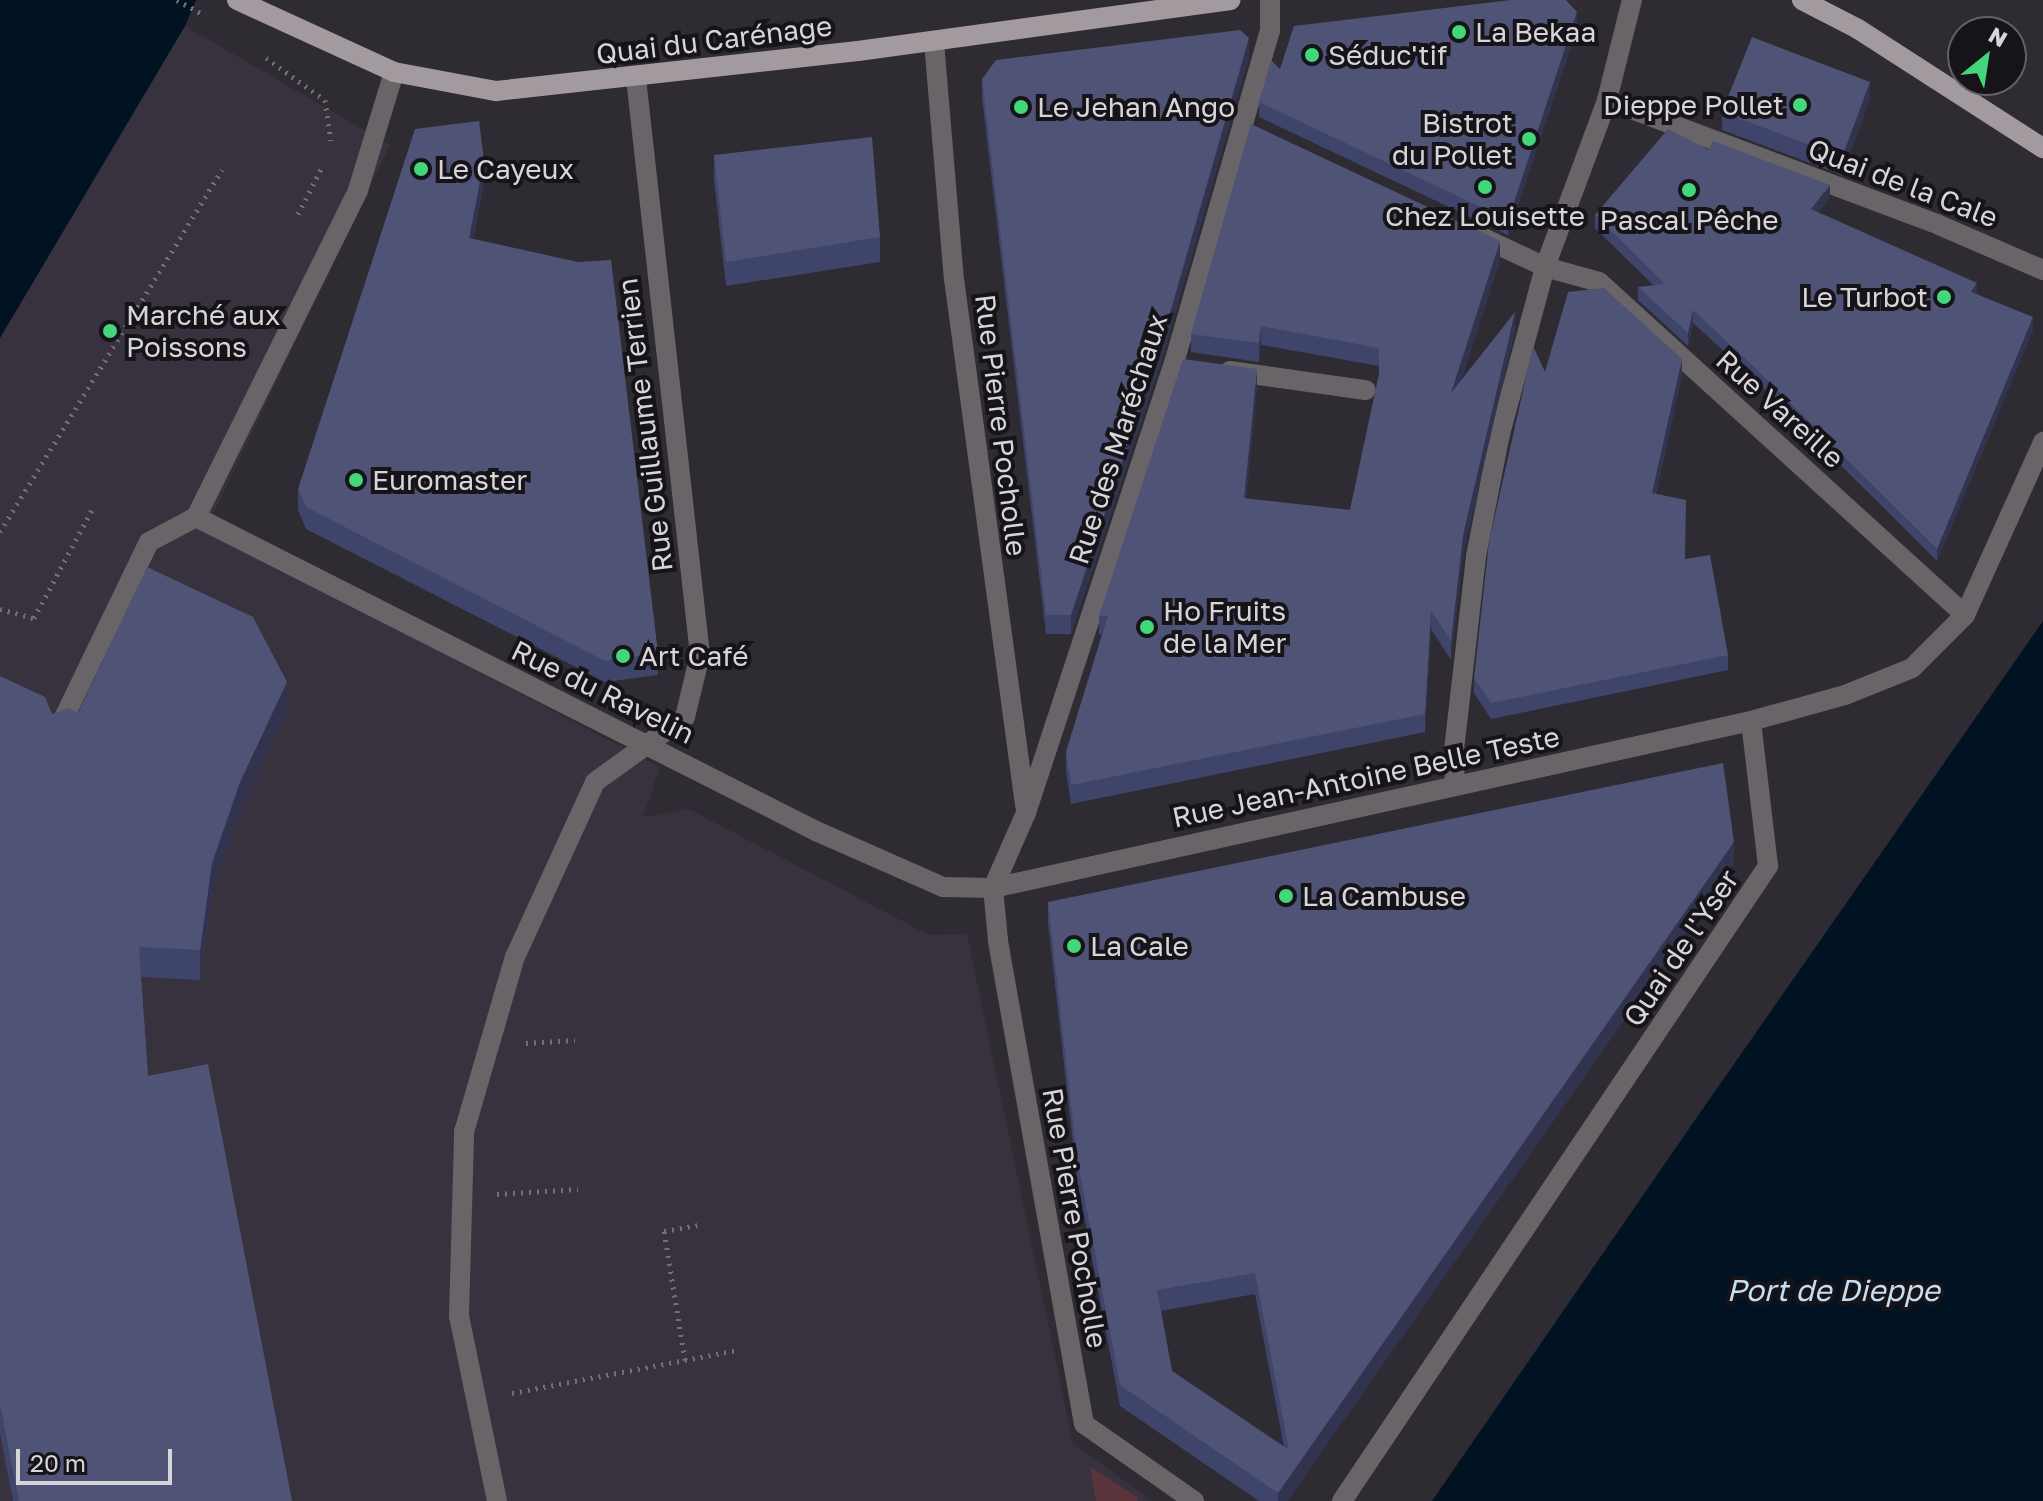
<!DOCTYPE html>
<meta charset="utf-8">
<style>
body{margin:0}
#map{position:relative;width:2043px;height:1501px;overflow:hidden;background:#2e2b33;font-family:"Golos Text",sans-serif}
div>[style]{position:absolute}
.built>*{inset:0;background:#38323f}
.green>*{inset:0;background:#59343b}
.water>*{inset:0;background:#011323}
.path>*{height:5px;margin-top:-2.5px;transform-origin:0;background:repeating-linear-gradient(90deg,#737077 0 2px,transparent 0 8px)}
.minor>*{height:20px;margin:-10px;padding:0 10px;transform-origin:10px;border-radius:10px;background:#686467}
.major>*{height:20px;margin:-10px;padding:0 10px;transform-origin:10px;border-radius:10px;background:#a39aa0}
.wall>*{inset:0;background:#3e446a}
.shaded-wall>*{inset:0;background:#31334f}
.building>*{inset:0;background:#4f5476}
.dots>*{width:22px;height:22px;translate:-50% -50%;box-sizing:border-box;border:4px solid #161418;border-radius:50%}
span{translate:-50% -50%;white-space:nowrap;text-align:center;line-height:1.15;-webkit-text-stroke:8px #161418;paint-order:stroke}
.poi-label{font-size:28px;color:#d7d5da}
.left{translate:0 -50%;text-align:left}
.right{translate:-100% -50%;text-align:right}
.street-label{font-size:28px;color:#d7d5da}
.water-label{font-size:30px;color:#c5def4;font-style:italic}
.north{position:absolute;left:1947px;top:16px;width:80px;height:80px;box-sizing:border-box;background:#161418;border:2px solid #636166;border-radius:50%;rotate:30deg;font-size:22px;font-weight:700;line-height:32px;text-align:center;color:#d7d5da}
.north::after{content:'';display:block;margin:auto;width:28px;height:36px;background:#43d77b;clip-path:polygon(50% 0,100% 100%,50% 72%,0 100%)}
.scale{position:absolute;left:16px;top:1449px;width:156px;height:36px;box-sizing:border-box;border:4px solid #d7d5da;border-top:0;padding-left:10px;font-size:24px;line-height:28px;white-space:nowrap;color:#d7d5da;-webkit-text-stroke:6px #161418;paint-order:stroke}
</style>
<div id="map">
<div class="built">
<i style="clip-path:polygon(185px 26px,390px 145px,206px 529px,660px 767px,643px 817px,689px 809px,929px 935px,967px 934px,1073px 1443px,1152px 1501px,0 1501px,0 338px)"></i>
</div>
<div class="green">
<i style="clip-path:polygon(1090px 1467px,1139px 1498px,1137px 1501px,1096px 1501px)"></i>
</div>
<div class="water">
<i style="clip-path:polygon(0 0,196px 0,185px 26px,0 338px)"></i>
<i style="clip-path:polygon(2043px 621px,2043px 1501px,1432px 1501px,1695px 1120px)"></i>
</div>
<div class="path">
<i style="left:177px;top:0;width:29px;rotate:29deg"></i>
<i style="left:266px;top:58px;width:72px;rotate:35.4deg"></i>
<i style="left:325px;top:100px;width:41px;rotate:81.7deg"></i>
<i style="left:298px;top:214px;width:55px;rotate:-63deg"></i>
<i style="left:0;top:532px;width:425px;rotate:-58.5deg"></i>
<i style="left:0;top:609px;width:35px;rotate:15deg"></i>
<i style="left:34px;top:618px;width:125px;rotate:-61.8deg"></i>
<i style="left:526px;top:1043px;width:49px;rotate:-3.5deg"></i>
<i style="left:497px;top:1194px;width:81px;rotate:-3.5deg"></i>
<i style="left:685px;top:1360px;width:131px;rotate:-99.2deg"></i>
<i style="left:664px;top:1231px;width:34px;rotate:-10deg"></i>
<i style="left:512px;top:1393px;width:229px;rotate:-10.8deg"></i>
</div>
<div class="minor">
<i style="left:934px;top:42px;width:238px;rotate:85.2deg"></i>
<i style="left:954px;top:279px;width:531px;rotate:82.31deg"></i>
<i style="left:1607px;top:100px;width:355px;rotate:20.6deg"></i>
<i style="left:1939px;top:225px;width:113px;rotate:23.4deg"></i>
<i style="left:1475px;top:234px;width:77px;rotate:25.2deg"></i>
<i style="left:1545px;top:267px;width:56px;rotate:15.5deg"></i>
<i style="left:1599px;top:282px;width:495px;rotate:42.3deg"></i>
<i style="left:1230px;top:371px;width:137px;rotate:8deg"></i>
<i style="left:196px;top:517px;width:695px;rotate:26.86deg"></i>
<i style="left:816px;top:831px;width:139px;rotate:23.8deg"></i>
<i style="left:943px;top:887px;width:50px;rotate:1.1deg"></i>
<i style="left:993px;top:888px;width:776px;rotate:-12.42deg"></i>
<i style="left:1751px;top:721px;width:98px;rotate:-15.5deg"></i>
<i style="left:1845px;top:695px;width:72px;rotate:-21.9deg"></i>
<i style="left:1912px;top:668px;width:75px;rotate:-45deg"></i>
<i style="left:1965px;top:615px;width:190px;rotate:-65.7deg"></i>
<i style="left:196px;top:517px;width:365px;rotate:-63.6deg"></i>
<i style="left:358px;top:190px;width:123px;rotate:-73deg"></i>
<i style="left:57px;top:732px;width:211px;rotate:-64.2deg"></i>
<i style="left:149px;top:542px;width:53px;rotate:-28deg"></i>
<i style="left:1455px;top:786px;width:36px;rotate:-92deg"></i>
<i style="left:1454px;top:750px;width:195px;rotate:-83.5deg"></i>
<i style="left:1476px;top:556px;width:124px;rotate:-78.9deg"></i>
<i style="left:1500px;top:434px;width:173px;rotate:-74.9deg"></i>
<i style="left:1545px;top:267px;width:178px;rotate:-69.6deg"></i>
<i style="left:1607px;top:100px;width:103px;rotate:-76deg"></i>
<i style="left:497px;top:1501px;width:189px;rotate:-101.6deg"></i>
<i style="left:459px;top:1316px;width:184px;rotate:-88.4deg"></i>
<i style="left:464px;top:1132px;width:182px;rotate:-73.8deg"></i>
<i style="left:515px;top:957px;width:192px;rotate:-65.4deg"></i>
<i style="left:595px;top:782px;width:111px;rotate:-35.8deg"></i>
<i style="left:685px;top:717px;width:64px;rotate:-76.4deg"></i>
<i style="left:700px;top:655px;width:581px;rotate:-96.33deg"></i>
<i style="left:1194px;top:1501px;width:134px;rotate:-145deg"></i>
<i style="left:1084px;top:1424px;width:492px;rotate:-100.1deg"></i>
<i style="left:998px;top:940px;width:52px;rotate:-95.5deg"></i>
<i style="left:993px;top:888px;width:82px;rotate:-66.3deg"></i>
<i style="left:1026px;top:813px;width:474px;rotate:-71.8deg"></i>
<i style="left:1174px;top:363px;width:346px;rotate:-73.9deg"></i>
<i style="left:1270px;top:31px;width:31px;rotate:-90deg"></i>
<i style="left:1342px;top:1501px;width:765px;rotate:-56.14deg"></i>
<i style="left:1768px;top:866px;width:146px;rotate:-96.7deg"></i>
</div>
<div class="major">
<i style="left:237px;top:0;width:173px;rotate:24.6deg"></i>
<i style="left:394px;top:72px;width:104px;rotate:10.6deg"></i>
<i style="left:496px;top:91px;width:364px;rotate:-6.3deg"></i>
<i style="left:858px;top:51px;width:376px;rotate:-7.8deg"></i>
<i style="left:1802px;top:0;width:63px;rotate:27.4deg"></i>
<i style="left:1858px;top:29px;width:220px;rotate:32.8deg"></i>
</div>
<div class="wall">
<i style="clip-path:polygon(1577px 28px,1508px 235px,1259px 117px,1259px 102px,1280px 69px)"></i>
<i style="clip-path:polygon(1249px 57px,1162px 359px,1071px 634px,1046px 634px,982px 98px,982px 79px)"></i>
<i style="clip-path:polygon(1870px 99px,1842px 175px,1722px 130px,1722px 112px)"></i>
<i style="clip-path:polygon(714px 155px,880px 237px,880px 262px,726px 286px,714px 180px)"></i>
<i style="clip-path:polygon(484px 183px,473px 239px,658px 653px,658px 675px,605px 682px,306px 529px,298px 510px,298px 489px)"></i>
<i style="clip-path:polygon(1830px 198px,1818px 212px,1977px 294px,2033px 330px,1937px 561px,1752px 377px,1693px 323px,1688px 346px,1638px 300px,1638px 287px,1654px 286px,1595px 228px,1595px 215px)"></i>
<i style="clip-path:polygon(1500px 260px,1461px 380px,1515px 330px,1463px 554px,1451px 660px,1431px 629px,1425px 732px,1071px 804px,1066px 771px,1066px 752px,1102px 634px,1099px 634px,1099px 616px,1257px 388px,1246px 499px,1350px 510px,1379px 374px,1379px 366px,1261px 345px,1259px 362px,1191px 352px,1191px 334px)"></i>
<i style="clip-path:polygon(1545px 372px,1682px 375px,1656px 493px,1728px 655px,1728px 670px,1491px 719px,1474px 693px,1474px 678px)"></i>
<i style="clip-path:polygon(0 676px,52px 714px,78px 713px,287px 712px,240px 812px,212px 892px,200px 980px,141px 977px,148px 1076px,292px 1501px,13px 1501px,0 1433px)"></i>
<i style="clip-path:polygon(evenodd,1734px 863px,1287px 1501px,1259px 1501px,1120px 1406px,1077px 1179px,1048px 923px,1048px 902px,1734px 863px,1255px 1294px,1284px 1447px,1172px 1371px,1161px 1311px,1255px 1294px)"></i>
</div>
<div class="shaded-wall">
<i style="clip-path:polygon(1577px 12px,1577px 28px,1508px 235px,1508px 220px)"></i>
<i style="clip-path:polygon(1249px 38px,1249px 57px,1162px 359px,1071px 634px,1071px 615px)"></i>
<i style="clip-path:polygon(1870px 82px,1870px 99px,1842px 175px,1842px 157px)"></i>
<i style="clip-path:polygon(484px 161px,484px 183px,469px 259px,469px 238px)"></i>
<i style="clip-path:polygon(1830px 185px,1830px 198px,1811px 222px,1811px 209px)"></i>
<i style="clip-path:polygon(1500px 241px,1500px 260px,1451px 411px,1451px 393px)"></i>
<i style="clip-path:polygon(1977px 283px,1977px 295px,1971px 292px)"></i>
<i style="clip-path:polygon(1693px 310px,1693px 323px,1688px 346px,1688px 333px)"></i>
<i style="clip-path:polygon(1515px 312px,1515px 330px,1463px 554px,1451px 660px,1451px 641px,1463px 535px)"></i>
<i style="clip-path:polygon(2033px 317px,2033px 330px,1937px 561px,1937px 549px)"></i>
<i style="clip-path:polygon(1261px 326px,1261px 345px,1259px 362px,1259px 343px)"></i>
<i style="clip-path:polygon(1682px 359px,1682px 375px,1652px 508px,1652px 493px)"></i>
<i style="clip-path:polygon(1257px 369px,1257px 388px,1244px 517px,1244px 498px)"></i>
<i style="clip-path:polygon(1431px 610px,1431px 629px,1425px 732px,1425px 714px)"></i>
<i style="clip-path:polygon(287px 682px,287px 712px,240px 812px,212px 892px,200px 980px,200px 950px,212px 863px,240px 782px)"></i>
<i style="clip-path:polygon(1734px 842px,1734px 863px,1287px 1501px,1278px 1501px,1278px 1493px)"></i>
</div>
<div class="building">
<i style="clip-path:polygon(1511px 0,1566px 0,1577px 12px,1508px 220px,1259px 102px,1271px 60px,1280px 69px,1294px 26px)"></i>
<i style="clip-path:polygon(1240px 30px,1249px 38px,1162px 341px,1071px 615px,1046px 615px,982px 79px,996px 60px)"></i>
<i style="clip-path:polygon(1752px 37px,1870px 82px,1842px 157px,1722px 112px)"></i>
<i style="clip-path:polygon(479px 121px,484px 161px,469px 238px,578px 262px,611px 260px,658px 653px,605px 661px,306px 507px,298px 489px,415px 129px)"></i>
<i style="clip-path:polygon(1251px 124px,1500px 241px,1451px 393px,1515px 312px,1463px 535px,1451px 641px,1431px 610px,1425px 714px,1071px 785px,1066px 752px,1108px 616px,1099px 616px,1183px 359px,1257px 369px,1244px 498px,1350px 510px,1379px 374px,1379px 348px,1261px 326px,1259px 343px,1191px 334px)"></i>
<i style="clip-path:polygon(1668px 129px,1709px 150px,1713px 141px,1830px 185px,1811px 209px,1977px 283px,1971px 292px,2033px 317px,1937px 549px,1752px 365px,1693px 310px,1688px 333px,1638px 287px,1665px 284px,1595px 215px)"></i>
<i style="clip-path:polygon(872px 137px,880px 237px,726px 262px,714px 155px)"></i>
<i style="clip-path:polygon(1604px 288px,1682px 359px,1652px 493px,1686px 500px,1685px 559px,1710px 555px,1728px 655px,1491px 703px,1474px 678px,1489px 542px,1533px 346px,1545px 372px,1568px 292px)"></i>
<i style="clip-path:polygon(147px 567px,253px 617px,287px 682px,240px 782px,212px 863px,200px 950px,139px 947px,148px 1076px,208px 1064px,292px 1501px,19px 1501px,0 1404px,0 676px,45px 697px,52px 714px,69px 708px,78px 713px)"></i>
<i style="clip-path:polygon(evenodd,1723px 763px,1734px 842px,1278px 1493px,1120px 1385px,1077px 1158px,1048px 902px,1723px 763px,1255px 1273px,1289px 1450px,1172px 1371px,1157px 1290px,1255px 1273px)"></i>
</div>
<div class="dots">
<i style="left:1459px;top:32px;background:#43d77b"></i>
<i style="left:1312px;top:55px;background:#43d77b"></i>
<i style="left:1800px;top:105px;background:#43d77b"></i>
<i style="left:1021px;top:107px;background:#43d77b"></i>
<i style="left:1529px;top:139px;background:#43d77b"></i>
<i style="left:421px;top:169px;background:#43d77b"></i>
<i style="left:1485px;top:187px;background:#43d77b"></i>
<i style="left:1689px;top:190px;background:#43d77b"></i>
<i style="left:1944px;top:297px;background:#43d77b"></i>
<i style="left:110px;top:331px;background:#43d77b"></i>
<i style="left:356px;top:480px;background:#43d77b"></i>
<i style="left:1147px;top:627px;background:#43d77b"></i>
<i style="left:623px;top:656px;background:#43d77b"></i>
<i style="left:1286px;top:896px;background:#43d77b"></i>
<i style="left:1074px;top:946px;background:#43d77b"></i>
</div>
<div class="poi-label">
<span class="left" style="left:1475px;top:32px">La Bekaa</span>
<span class="left" style="left:1328px;top:55px">Séduc'tif</span>
<span class="right" style="left:1784px;top:105px">Dieppe Pollet</span>
<span class="left" style="left:1037px;top:107px">Le Jehan Ango</span>
<span class="right" style="left:1513px;top:139px">Bistrot<br>du Pollet</span>
<span class="left" style="left:437px;top:169px">Le Cayeux</span>
<span style="left:1485px;top:216px">Chez Louisette</span>
<span style="left:1689px;top:220px">Pascal Pêche</span>
<span class="right" style="left:1928px;top:297px">Le Turbot</span>
<span class="left" style="left:126px;top:331px">Marché aux<br>Poissons</span>
<span class="left" style="left:372px;top:480px">Euromaster</span>
<span class="left" style="left:1163px;top:627px">Ho Fruits<br>de la Mer</span>
<span class="left" style="left:639px;top:656px">Art Café</span>
<span class="left" style="left:1302px;top:896px">La Cambuse</span>
<span class="left" style="left:1090px;top:946px">La Cale</span>
</div>
<div class="street-label">
<span style="left:714px;top:40px;rotate:-7deg">Quai du Carénage</span>
<span style="left:1903px;top:183px;rotate:21deg">Quai de la Cale</span>
<span style="left:1780px;top:409px;rotate:42deg">Rue Vareille</span>
<span style="left:645px;top:425px;rotate:-97deg">Rue Guillaume Terrien</span>
<span style="left:1001px;top:425px;rotate:83deg">Rue Pierre Pocholle</span>
<span style="left:1118px;top:439px;rotate:-72deg">Rue des Maréchaux</span>
<span style="left:603px;top:692px;rotate:26deg">Rue du Ravelin</span>
<span style="left:1366px;top:777px;rotate:-12deg">Rue Jean-Antoine Belle Teste</span>
<span style="left:1681px;top:948px;rotate:-56deg">Quai de l'Yser</span>
<span style="left:1075px;top:1218px;rotate:80deg">Rue Pierre Pocholle</span>
</div>
<div class="water-label">
<span style="left:1833px;top:1290px">Port de Dieppe</span>
</div>
<div class="north">N</div>
<div class="scale">20 m</div>
</div>
